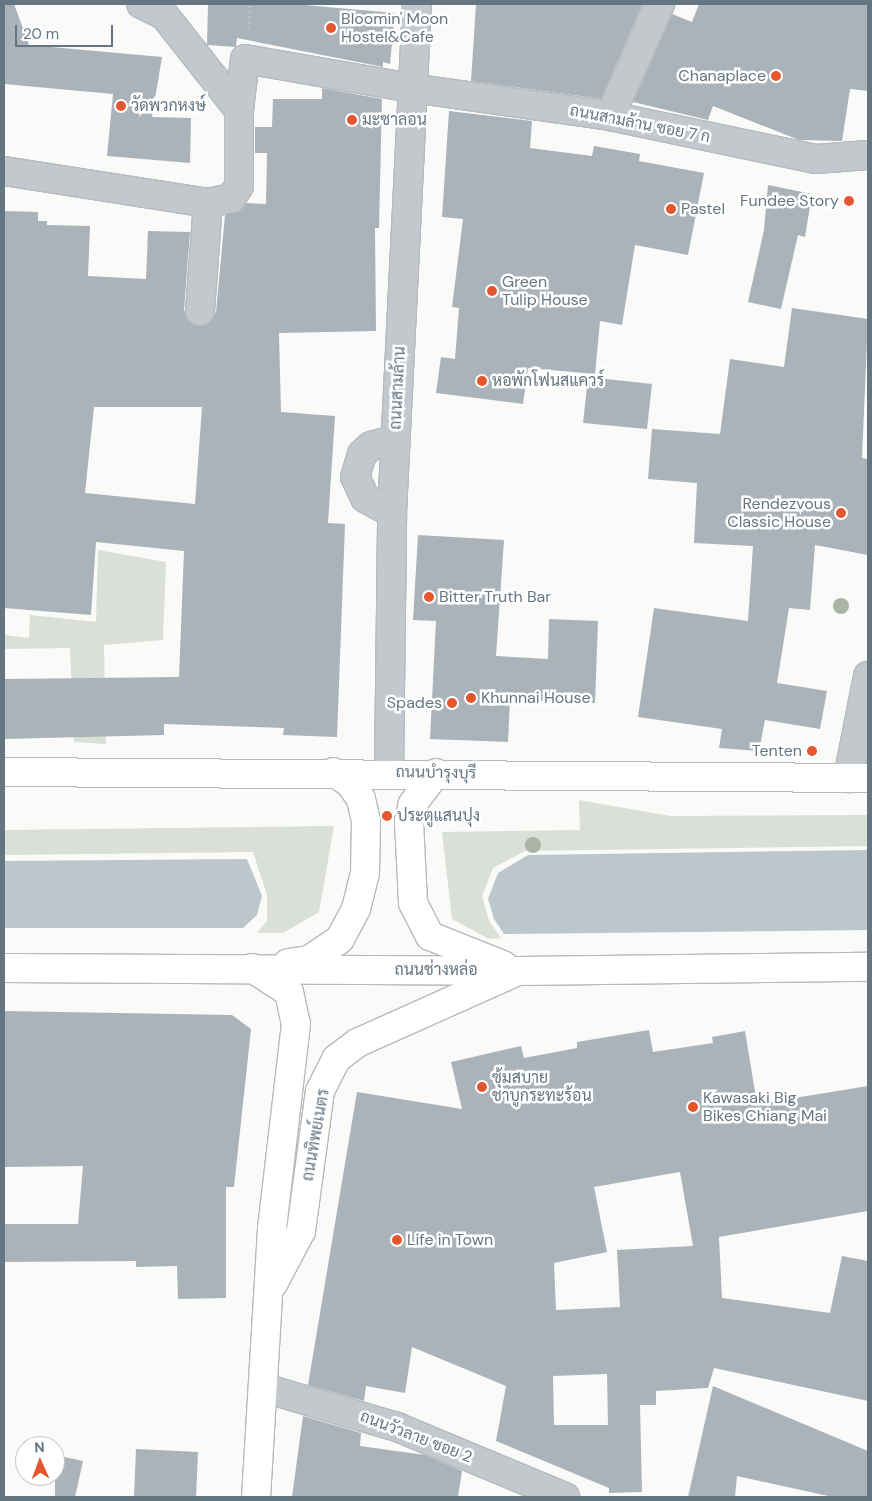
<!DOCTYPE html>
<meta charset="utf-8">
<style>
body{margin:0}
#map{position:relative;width:872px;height:1501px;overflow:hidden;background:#fafaf8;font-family:"DM Sans",Sarabun,sans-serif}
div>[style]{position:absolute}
.green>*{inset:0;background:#dadfd7}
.water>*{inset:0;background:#bbc7cb}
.building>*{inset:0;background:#aab3b9}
.path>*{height:3px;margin-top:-1.5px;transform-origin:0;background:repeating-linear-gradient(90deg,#bbbfc2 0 2.5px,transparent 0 5px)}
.roads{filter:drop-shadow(1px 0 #b5babe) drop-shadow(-1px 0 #b5babe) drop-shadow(0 1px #b5babe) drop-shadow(0 -1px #b5babe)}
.minor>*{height:28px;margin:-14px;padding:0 14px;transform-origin:14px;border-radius:14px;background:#c3c8cc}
.major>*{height:28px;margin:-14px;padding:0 14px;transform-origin:14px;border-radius:14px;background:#fff}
.trees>*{width:16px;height:16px;margin:-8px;border-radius:50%;background:#aab4a7}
.dots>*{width:14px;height:14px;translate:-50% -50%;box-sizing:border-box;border:2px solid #fff;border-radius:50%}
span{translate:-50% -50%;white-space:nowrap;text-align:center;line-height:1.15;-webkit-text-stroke:5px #fff;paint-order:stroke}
.poi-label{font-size:16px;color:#657683}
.left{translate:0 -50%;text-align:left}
.right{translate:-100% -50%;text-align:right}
.street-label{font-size:16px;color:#657683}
.frame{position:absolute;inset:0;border:5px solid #657683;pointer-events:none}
.north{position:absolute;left:15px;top:1436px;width:50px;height:50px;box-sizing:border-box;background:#fff;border:1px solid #c1c8cd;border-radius:50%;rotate:358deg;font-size:14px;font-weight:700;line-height:20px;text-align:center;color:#657683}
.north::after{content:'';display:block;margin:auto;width:18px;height:22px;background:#e4572e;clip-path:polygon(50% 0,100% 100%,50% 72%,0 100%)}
.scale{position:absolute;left:15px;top:25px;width:98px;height:22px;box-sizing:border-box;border:2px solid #657683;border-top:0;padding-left:6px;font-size:15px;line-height:18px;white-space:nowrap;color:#657683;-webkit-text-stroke:4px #fff;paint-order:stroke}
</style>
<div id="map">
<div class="green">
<i style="clip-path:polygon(98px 550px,166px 562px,163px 640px,104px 645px,106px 744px,74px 742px,70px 648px,4px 649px,4px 635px,29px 638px,30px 615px,96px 622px)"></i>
<i style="clip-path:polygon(579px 800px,670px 816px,868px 815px,868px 846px,525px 851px,493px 868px,482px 896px,489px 921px,501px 938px,489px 939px,452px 919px,442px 832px,580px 830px)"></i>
<i style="clip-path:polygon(334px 826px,319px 912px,283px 933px,257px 933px,267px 921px,267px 895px,253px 852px,4px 855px,4px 830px)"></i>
</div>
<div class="water">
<i style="clip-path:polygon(868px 850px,868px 930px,504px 934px,494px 919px,488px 899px,498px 873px,528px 855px)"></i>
<i style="clip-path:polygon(247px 859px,262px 896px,257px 915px,243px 928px,4px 928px,4px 861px)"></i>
</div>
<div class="building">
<i style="clip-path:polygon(4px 4px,14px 4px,29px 45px,162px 57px,152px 117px,191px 118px,190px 163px,107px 156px,113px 94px,4px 84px)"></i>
<i style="clip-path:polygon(208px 4px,293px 4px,395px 13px,390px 64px,383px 62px,383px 67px,237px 38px,236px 47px,207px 45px)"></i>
<i style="clip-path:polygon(476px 4px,643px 4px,601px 99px,471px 81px)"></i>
<i style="clip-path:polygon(699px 4px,868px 4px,868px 91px,850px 89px,842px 141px,799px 140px,713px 106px,708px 120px,633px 102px,672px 14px,692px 22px)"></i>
<i style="clip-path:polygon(evenodd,322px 88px,382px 99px,379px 228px,375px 228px,376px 331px,279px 333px,281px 412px,335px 416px,328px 523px,345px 524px,337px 737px,283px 735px,284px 728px,164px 724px,164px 735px,4px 739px,4px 679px,179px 677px,184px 551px,96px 542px,91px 615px,4px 608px,4px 211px,38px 212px,38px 221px,47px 221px,47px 225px,90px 226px,88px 276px,146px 279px,148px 231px,190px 232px,184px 310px,192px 324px,206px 325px,216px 312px,225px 215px,246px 203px,266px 204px,267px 153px,255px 153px,255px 127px,272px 127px,273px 99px,322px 99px,322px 88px,94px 407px,202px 407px,195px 504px,85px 493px,94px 407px)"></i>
<i style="clip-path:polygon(449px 111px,532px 121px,530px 148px,592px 156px,594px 146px,640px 154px,639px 161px,704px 173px,688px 255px,635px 245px,622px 325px,600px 321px,595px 374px,528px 368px,523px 404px,436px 393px,441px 357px,455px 359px,459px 308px,452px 307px,463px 219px,442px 217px)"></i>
<i style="clip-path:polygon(768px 185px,812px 194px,805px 237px,798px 235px,781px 309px,748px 302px,764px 230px)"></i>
<i style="clip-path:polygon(792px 308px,868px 319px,862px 458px,868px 459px,868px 555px,815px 545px,810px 610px,789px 608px,777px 683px,827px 691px,820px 729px,765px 720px,759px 751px,719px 748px,722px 729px,638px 717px,654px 608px,748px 621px,753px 546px,694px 543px,697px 483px,648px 479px,652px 429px,720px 434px,730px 359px,784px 367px)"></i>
<i style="clip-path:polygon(588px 377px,652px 384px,647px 429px,583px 423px)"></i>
<i style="clip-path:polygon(418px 535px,504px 540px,496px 656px,548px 659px,549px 619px,598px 621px,595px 703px,510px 700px,508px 742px,430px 739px,436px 621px,413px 620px)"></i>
<i style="clip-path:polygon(4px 1011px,232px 1015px,251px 1029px,234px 1187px,226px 1187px,226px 1298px,178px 1299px,177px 1266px,136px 1267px,136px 1261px,4px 1262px,4px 1224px,78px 1224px,83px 1166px,4px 1167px)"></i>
<i style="clip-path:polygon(evenodd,649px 1030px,653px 1052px,713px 1043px,712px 1037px,745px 1031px,757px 1104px,868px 1086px,868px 1211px,719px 1237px,722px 1298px,830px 1313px,842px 1256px,868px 1261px,868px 1401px,714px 1368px,708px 1388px,656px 1391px,656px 1405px,640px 1405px,642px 1492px,609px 1493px,609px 1488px,496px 1441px,506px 1386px,412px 1347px,405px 1393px,366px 1386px,364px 1401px,308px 1385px,357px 1092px,462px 1109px,451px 1062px,521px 1046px,524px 1058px,577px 1048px,577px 1042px,649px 1030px,680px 1172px,693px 1246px,617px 1250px,620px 1307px,556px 1310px,554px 1263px,607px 1252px,594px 1187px,680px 1172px,649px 1030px,607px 1374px,608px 1425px,554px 1425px,553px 1376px,607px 1374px)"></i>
<i style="clip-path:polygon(713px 1386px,868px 1451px,868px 1497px,833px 1497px,737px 1476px,735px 1497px,688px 1497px)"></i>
<i style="clip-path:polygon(303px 1416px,361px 1433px,360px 1446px,425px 1455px,462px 1471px,458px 1497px,292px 1497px)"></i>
<i style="clip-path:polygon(136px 1449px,198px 1452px,196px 1497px,134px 1497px)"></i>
<i style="clip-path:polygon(55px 1455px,83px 1461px,75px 1497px,55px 1497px)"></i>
</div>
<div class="path">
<i style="left:248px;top:28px;width:24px;rotate:-85deg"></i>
</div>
<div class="roads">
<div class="minor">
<i style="left:141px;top:4px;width:25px;rotate:26deg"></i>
<i style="left:164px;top:15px;width:121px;rotate:51.7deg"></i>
<i style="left:610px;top:116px;width:123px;rotate:-65.9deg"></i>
<i style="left:4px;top:171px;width:206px;rotate:8.9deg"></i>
<i style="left:208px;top:203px;width:24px;rotate:-12deg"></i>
<i style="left:231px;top:198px;width:14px;rotate:-56deg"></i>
<i style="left:239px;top:186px;width:76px;rotate:-90deg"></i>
<i style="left:239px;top:110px;width:51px;rotate:-83.3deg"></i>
<i style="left:245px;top:59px;width:169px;rotate:9.9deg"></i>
<i style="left:411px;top:88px;width:201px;rotate:8deg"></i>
<i style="left:610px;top:116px;width:210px;rotate:11.8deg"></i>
<i style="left:816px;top:159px;width:52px;rotate:-4.4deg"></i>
<i style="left:200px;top:311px;width:108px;rotate:-85.8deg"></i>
<i style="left:392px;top:513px;width:31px;rotate:-151deg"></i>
<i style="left:365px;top:498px;width:23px;rotate:-115deg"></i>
<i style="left:355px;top:477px;width:24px;rotate:-73deg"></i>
<i style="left:362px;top:454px;width:12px;rotate:-42deg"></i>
<i style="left:371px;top:446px;width:26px;rotate:-16deg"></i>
<i style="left:389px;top:772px;width:259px;rotate:-89.3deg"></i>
<i style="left:392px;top:513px;width:510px;rotate:-87.19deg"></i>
<i style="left:848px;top:778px;width:104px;rotate:-78.9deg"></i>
<i style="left:264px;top:1388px;width:139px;rotate:16.3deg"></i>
<i style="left:397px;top:1427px;width:182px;rotate:22.6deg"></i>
</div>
<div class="major">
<i style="left:4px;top:772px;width:864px;rotate:0.4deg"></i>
<i style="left:436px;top:773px;width:39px;rotate:127deg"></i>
<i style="left:413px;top:804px;width:17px;rotate:103deg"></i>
<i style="left:409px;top:821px;width:82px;rotate:87.2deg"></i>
<i style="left:413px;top:903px;width:37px;rotate:63deg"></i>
<i style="left:430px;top:936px;width:79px;rotate:21.7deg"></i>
<i style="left:288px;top:963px;width:21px;rotate:-8deg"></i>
<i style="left:309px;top:960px;width:37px;rotate:-34deg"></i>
<i style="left:340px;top:939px;width:34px;rotate:-62deg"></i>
<i style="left:356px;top:909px;width:37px;rotate:-76deg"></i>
<i style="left:365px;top:873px;width:52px;rotate:-88.9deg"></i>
<i style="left:366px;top:821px;width:23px;rotate:-103deg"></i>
<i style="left:361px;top:799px;width:19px;rotate:-125deg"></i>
<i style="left:350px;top:783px;width:20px;rotate:-147deg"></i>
<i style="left:4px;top:968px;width:515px;rotate:0.33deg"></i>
<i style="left:519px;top:971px;width:349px;rotate:-0.7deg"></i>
<i style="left:252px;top:968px;width:44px;rotate:33deg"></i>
<i style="left:289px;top:992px;width:33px;rotate:78deg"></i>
<i style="left:296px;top:1024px;width:206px;rotate:96.7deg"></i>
<i style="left:272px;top:1229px;width:268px;rotate:93.4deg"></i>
<i style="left:273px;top:1284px;width:60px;rotate:-62.2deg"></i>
<i style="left:301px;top:1231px;width:141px;rotate:-82.3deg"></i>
<i style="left:320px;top:1091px;width:36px;rotate:-63deg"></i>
<i style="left:336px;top:1059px;width:26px;rotate:-37deg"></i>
<i style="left:357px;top:1043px;width:169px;rotate:-24.1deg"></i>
</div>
</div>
<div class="trees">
<i style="left:841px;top:606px"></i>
<i style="left:533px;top:845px"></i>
</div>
<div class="dots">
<i style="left:331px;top:28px;background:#e4572e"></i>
<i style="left:776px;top:76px;background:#e4572e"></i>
<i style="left:121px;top:106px;background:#e4572e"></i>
<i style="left:352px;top:120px;background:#e4572e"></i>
<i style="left:849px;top:201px;background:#e4572e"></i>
<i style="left:671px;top:209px;background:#e4572e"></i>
<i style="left:492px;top:291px;background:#e4572e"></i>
<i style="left:482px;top:381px;background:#e4572e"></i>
<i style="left:841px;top:513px;background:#e4572e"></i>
<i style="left:429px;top:597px;background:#e4572e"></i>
<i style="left:471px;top:698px;background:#e4572e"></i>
<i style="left:452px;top:703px;background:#e4572e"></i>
<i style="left:812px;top:751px;background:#e4572e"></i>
<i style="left:387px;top:816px;background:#e4572e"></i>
<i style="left:482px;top:1087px;background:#e4572e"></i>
<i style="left:693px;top:1107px;background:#e4572e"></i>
<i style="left:397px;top:1240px;background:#e4572e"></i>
</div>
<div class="poi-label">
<span class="left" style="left:341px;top:28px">Bloomin' Moon<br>Hostel&amp;Cafe</span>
<span class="right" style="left:766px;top:76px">Chanaplace</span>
<span class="left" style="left:131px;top:106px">วัดพวกหงษ์</span>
<span class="left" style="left:362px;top:120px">มะซาลอน</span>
<span class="right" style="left:839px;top:201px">Fundee Story</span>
<span class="left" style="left:681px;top:209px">Pastel</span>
<span class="left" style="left:502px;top:291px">Green<br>Tulip House</span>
<span class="left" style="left:492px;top:381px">หอพักโฟนสแควร์</span>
<span class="right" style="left:831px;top:513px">Rendezvous<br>Classic House</span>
<span class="left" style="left:439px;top:597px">Bitter Truth Bar</span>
<span class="left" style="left:481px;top:698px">Khunnai House</span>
<span class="right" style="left:442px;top:703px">Spades</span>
<span class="right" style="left:802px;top:751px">Tenten</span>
<span class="left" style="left:397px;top:816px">ประตูแสนปุง</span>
<span class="left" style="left:492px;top:1087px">ซุ้มสบาย<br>ชาบูกระทะร้อน</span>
<span class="left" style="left:703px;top:1107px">Kawasaki Big<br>Bikes Chiang Mai</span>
<span class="left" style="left:407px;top:1240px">Life in Town</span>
</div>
<div class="street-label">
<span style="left:640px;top:124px;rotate:11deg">ถนนสามล้าน ซอย 7 ก</span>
<span style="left:398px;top:388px;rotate:-87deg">ถนนสามล้าน</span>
<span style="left:436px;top:773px;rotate:1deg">ถนนบำรุงบุรี</span>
<span style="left:436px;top:970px">ถนนช่างหล่อ</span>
<span style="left:316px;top:1135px;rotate:-80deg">ถนนทิพย์เนตร</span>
<span style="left:416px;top:1437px;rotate:21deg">ถนนวัวลาย ซอย 2</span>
</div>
<div class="frame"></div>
<div class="north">N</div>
<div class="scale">20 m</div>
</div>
